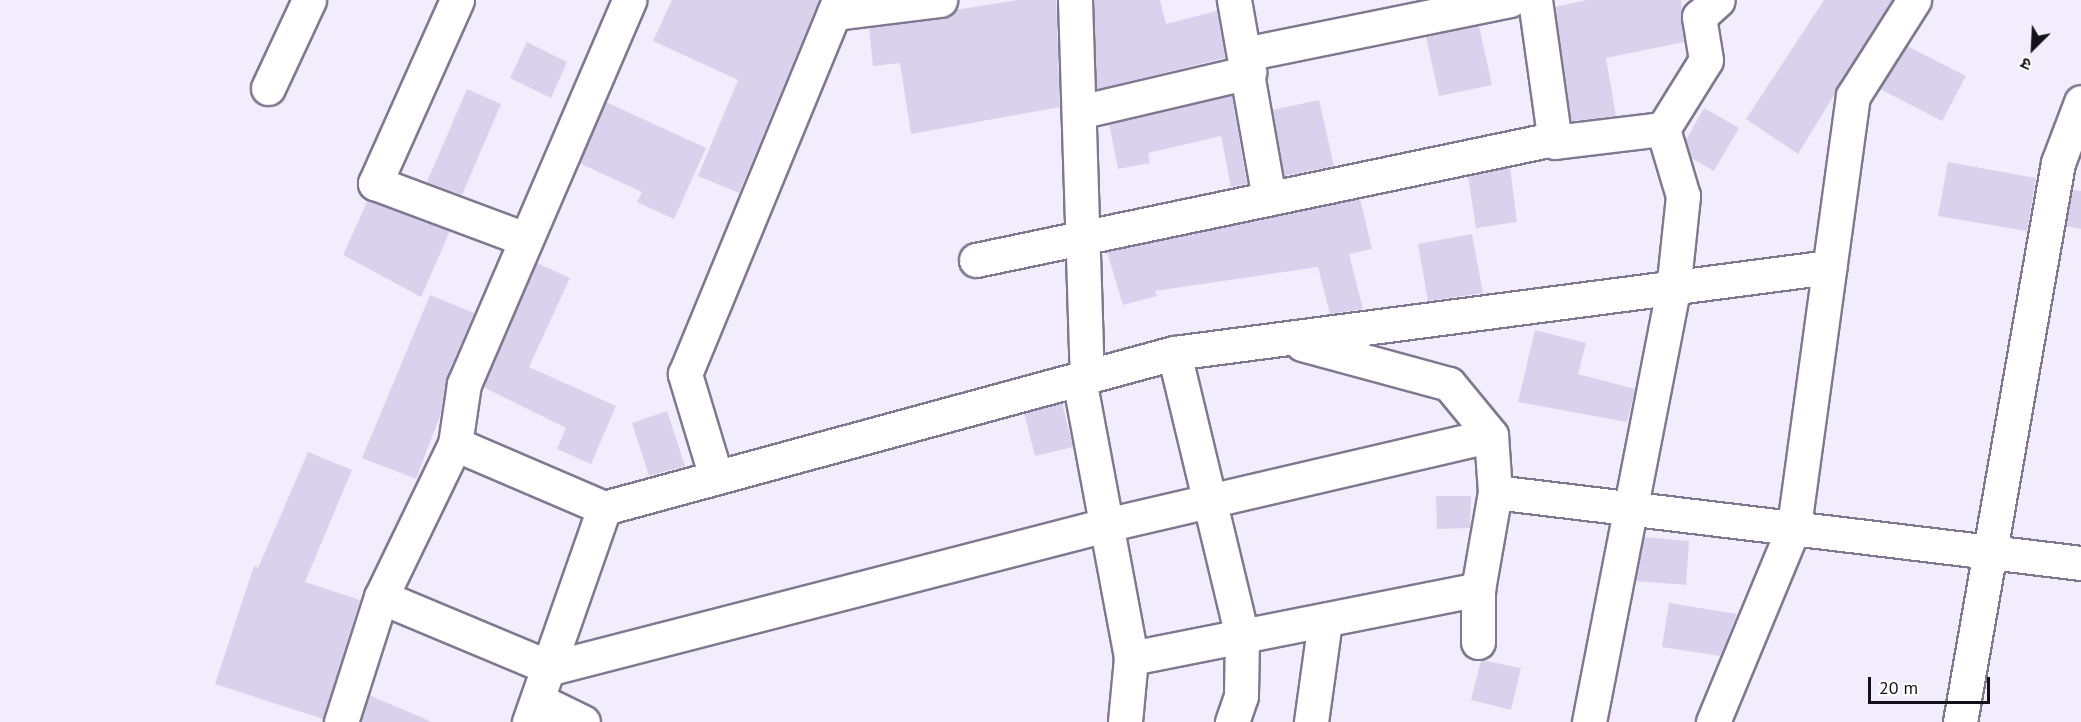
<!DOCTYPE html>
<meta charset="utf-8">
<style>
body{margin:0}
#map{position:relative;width:2081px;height:722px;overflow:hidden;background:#f2edfd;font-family:"PT Sans","Noto Sans Devanagari",sans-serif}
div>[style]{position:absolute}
.building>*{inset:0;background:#dad2ec}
.roads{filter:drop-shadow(2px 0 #807890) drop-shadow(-2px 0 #807890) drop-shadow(0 2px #807890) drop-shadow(0 -2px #807890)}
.minor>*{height:33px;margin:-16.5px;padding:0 16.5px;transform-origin:16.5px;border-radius:16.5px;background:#fff}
span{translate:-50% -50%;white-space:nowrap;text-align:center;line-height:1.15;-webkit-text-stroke:4.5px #fff;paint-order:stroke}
.north{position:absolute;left:2003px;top:18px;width:60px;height:60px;-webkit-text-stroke:4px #fff;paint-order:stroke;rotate:204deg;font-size:16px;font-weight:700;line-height:24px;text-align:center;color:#121018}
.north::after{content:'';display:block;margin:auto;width:21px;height:27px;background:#121018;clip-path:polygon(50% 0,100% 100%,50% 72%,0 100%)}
.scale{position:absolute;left:1868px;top:677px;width:122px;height:27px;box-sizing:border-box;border:3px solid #121018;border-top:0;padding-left:8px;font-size:18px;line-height:21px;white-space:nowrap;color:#121018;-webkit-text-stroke:4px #fff;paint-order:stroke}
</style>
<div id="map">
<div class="building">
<i style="clip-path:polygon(672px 0,819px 0,739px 193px,698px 176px,738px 80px,653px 41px)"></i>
<i style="clip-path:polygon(1018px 0,1056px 0,1060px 107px,911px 134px,900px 63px,873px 66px,869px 28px,942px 19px,955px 10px)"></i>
<i style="clip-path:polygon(1094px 0,1160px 0,1166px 24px,1217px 11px,1225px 58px,1097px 89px)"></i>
<i style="clip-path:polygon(1587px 0,1681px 0,1684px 42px,1606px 58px,1616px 116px,1571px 121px,1555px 7px)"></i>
<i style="clip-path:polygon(1824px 0,1892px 0,1798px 154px,1746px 119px)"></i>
<i style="clip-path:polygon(1479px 26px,1492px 85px,1439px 96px,1426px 37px)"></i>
<i style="clip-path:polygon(527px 42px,567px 62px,551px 98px,510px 78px)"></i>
<i style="clip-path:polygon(1907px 46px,1966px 76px,1942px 121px,1880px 89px)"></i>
<i style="clip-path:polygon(467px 89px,501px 104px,462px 195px,427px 182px)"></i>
<i style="clip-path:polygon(1232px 95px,1247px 184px,1231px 187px,1221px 136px,1148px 153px,1150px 163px,1118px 169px,1109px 124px)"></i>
<i style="clip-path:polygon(1319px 100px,1334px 166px,1284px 176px,1272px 110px)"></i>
<i style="clip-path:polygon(606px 102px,706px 148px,674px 219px,637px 202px,642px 192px,579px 163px)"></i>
<i style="clip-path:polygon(1704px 108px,1739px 128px,1714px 171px,1691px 158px,1686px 140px)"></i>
<i style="clip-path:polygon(1948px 162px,2036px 178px,2027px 231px,1938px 216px)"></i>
<i style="clip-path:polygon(1510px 167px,1517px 222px,1476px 228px,1468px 176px)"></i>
<i style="clip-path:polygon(2072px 190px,2081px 191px,2081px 229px,2066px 226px)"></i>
<i style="clip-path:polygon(1360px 199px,1372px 249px,1349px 254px,1363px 309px,1330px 314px,1318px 267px,1155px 291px,1157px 296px,1123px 305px,1107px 252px)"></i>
<i style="clip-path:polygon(368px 200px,450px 231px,421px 297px,343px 255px)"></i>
<i style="clip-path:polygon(1472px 234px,1483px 293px,1428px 301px,1418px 244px)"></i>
<i style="clip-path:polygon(537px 263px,570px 278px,529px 367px,616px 406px,591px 464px,557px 449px,566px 428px,483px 387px)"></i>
<i style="clip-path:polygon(430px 295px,474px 313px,447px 377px,440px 416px,416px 479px,362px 458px)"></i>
<i style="clip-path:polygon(1535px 330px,1586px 343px,1578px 374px,1635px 389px,1627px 422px,1518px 402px)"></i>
<i style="clip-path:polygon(1062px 403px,1073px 447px,1035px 456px,1024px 413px)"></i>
<i style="clip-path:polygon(667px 411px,685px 466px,649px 476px,632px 423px)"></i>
<i style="clip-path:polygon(308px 452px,352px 470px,305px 582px,360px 600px,323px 719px,215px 684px,254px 566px,258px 568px)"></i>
<i style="clip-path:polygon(1436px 496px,1471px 496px,1470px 528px,1437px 529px)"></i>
<i style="clip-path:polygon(1644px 537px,1689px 541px,1686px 585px,1636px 581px)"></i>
<i style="clip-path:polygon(1669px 603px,1737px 614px,1720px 656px,1662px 647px)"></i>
<i style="clip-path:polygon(1481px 660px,1521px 668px,1511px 710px,1471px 700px)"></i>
<i style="clip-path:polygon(369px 695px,432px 722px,361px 722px)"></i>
</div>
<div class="roads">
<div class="minor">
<i style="left:457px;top:0;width:201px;rotate:114.1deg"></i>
<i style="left:375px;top:183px;width:160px;rotate:20.5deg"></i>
<i style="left:1075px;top:0;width:377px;rotate:88.2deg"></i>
<i style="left:1234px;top:0;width:201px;rotate:80deg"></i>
<i style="left:1535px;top:0;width:143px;rotate:82deg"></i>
<i style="left:1555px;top:142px;width:109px;rotate:-6.9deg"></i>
<i style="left:834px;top:13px;width:107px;rotate:-7deg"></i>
<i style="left:1245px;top:54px;width:270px;rotate:-11.5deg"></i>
<i style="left:268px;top:88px;width:97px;rotate:-65deg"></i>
<i style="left:1079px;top:112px;width:175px;rotate:-13.2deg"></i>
<i style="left:976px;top:260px;width:590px;rotate:-11.84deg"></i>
<i style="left:1302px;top:344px;width:152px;rotate:15.2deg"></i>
<i style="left:1449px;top:384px;width:66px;rotate:50.5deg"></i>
<i style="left:1491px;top:435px;width:57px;rotate:86deg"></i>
<i style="left:1495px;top:492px;width:98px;rotate:99.9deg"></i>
<i style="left:1478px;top:589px;width:53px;rotate:90deg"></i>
<i style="left:1174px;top:353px;width:292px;rotate:76.5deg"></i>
<i style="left:1242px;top:637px;width:59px;rotate:91deg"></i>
<i style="left:1241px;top:696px;width:28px;rotate:109deg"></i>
<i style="left:1079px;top:379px;width:284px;rotate:79.4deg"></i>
<i style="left:1131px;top:658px;width:64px;rotate:95.4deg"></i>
<i style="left:455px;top:444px;width:162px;rotate:23.2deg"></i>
<i style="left:604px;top:508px;width:227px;rotate:109.3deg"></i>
<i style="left:716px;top:477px;width:108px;rotate:-106.8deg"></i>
<i style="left:685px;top:374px;width:404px;rotate:-67.6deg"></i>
<i style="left:1495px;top:492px;width:590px;rotate:6.91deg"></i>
<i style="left:604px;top:508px;width:591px;rotate:-15.21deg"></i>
<i style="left:1174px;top:353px;width:661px;rotate:-7.48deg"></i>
<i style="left:381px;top:597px;width:184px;rotate:22.7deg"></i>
<i style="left:551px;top:668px;width:577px;rotate:-14.45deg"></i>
<i style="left:1110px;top:524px;width:391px;rotate:-13.1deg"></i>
<i style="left:1131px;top:658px;width:354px;rotate:-11.2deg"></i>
<i style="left:538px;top:700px;width:50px;rotate:26.1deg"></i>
<i style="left:341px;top:722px;width:131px;rotate:-72.3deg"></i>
<i style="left:381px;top:597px;width:170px;rotate:-64.2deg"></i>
<i style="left:455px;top:444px;width:61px;rotate:-81.5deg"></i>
<i style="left:464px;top:384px;width:418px;rotate:-66.7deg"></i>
<i style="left:1311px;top:722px;width:102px;rotate:-82.1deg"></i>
<i style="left:1589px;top:722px;width:439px;rotate:-79deg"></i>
<i style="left:1673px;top:291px;width:96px;rotate:-84deg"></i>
<i style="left:1683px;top:196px;width:70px;rotate:-106.6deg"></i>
<i style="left:1663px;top:129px;width:81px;rotate:-58.1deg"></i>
<i style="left:1706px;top:60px;width:44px;rotate:-99.2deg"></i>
<i style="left:1699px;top:17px;width:25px;rotate:-42deg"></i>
<i style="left:1713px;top:722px;width:212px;rotate:-67.5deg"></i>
<i style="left:1794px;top:526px;width:434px;rotate:-82.2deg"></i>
<i style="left:1853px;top:96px;width:114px;rotate:-57.6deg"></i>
<i style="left:1960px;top:722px;width:568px;rotate:-80.06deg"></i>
<i style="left:2058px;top:163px;width:65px;rotate:-69.3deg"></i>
</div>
</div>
<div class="north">उ</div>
<div class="scale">20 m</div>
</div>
